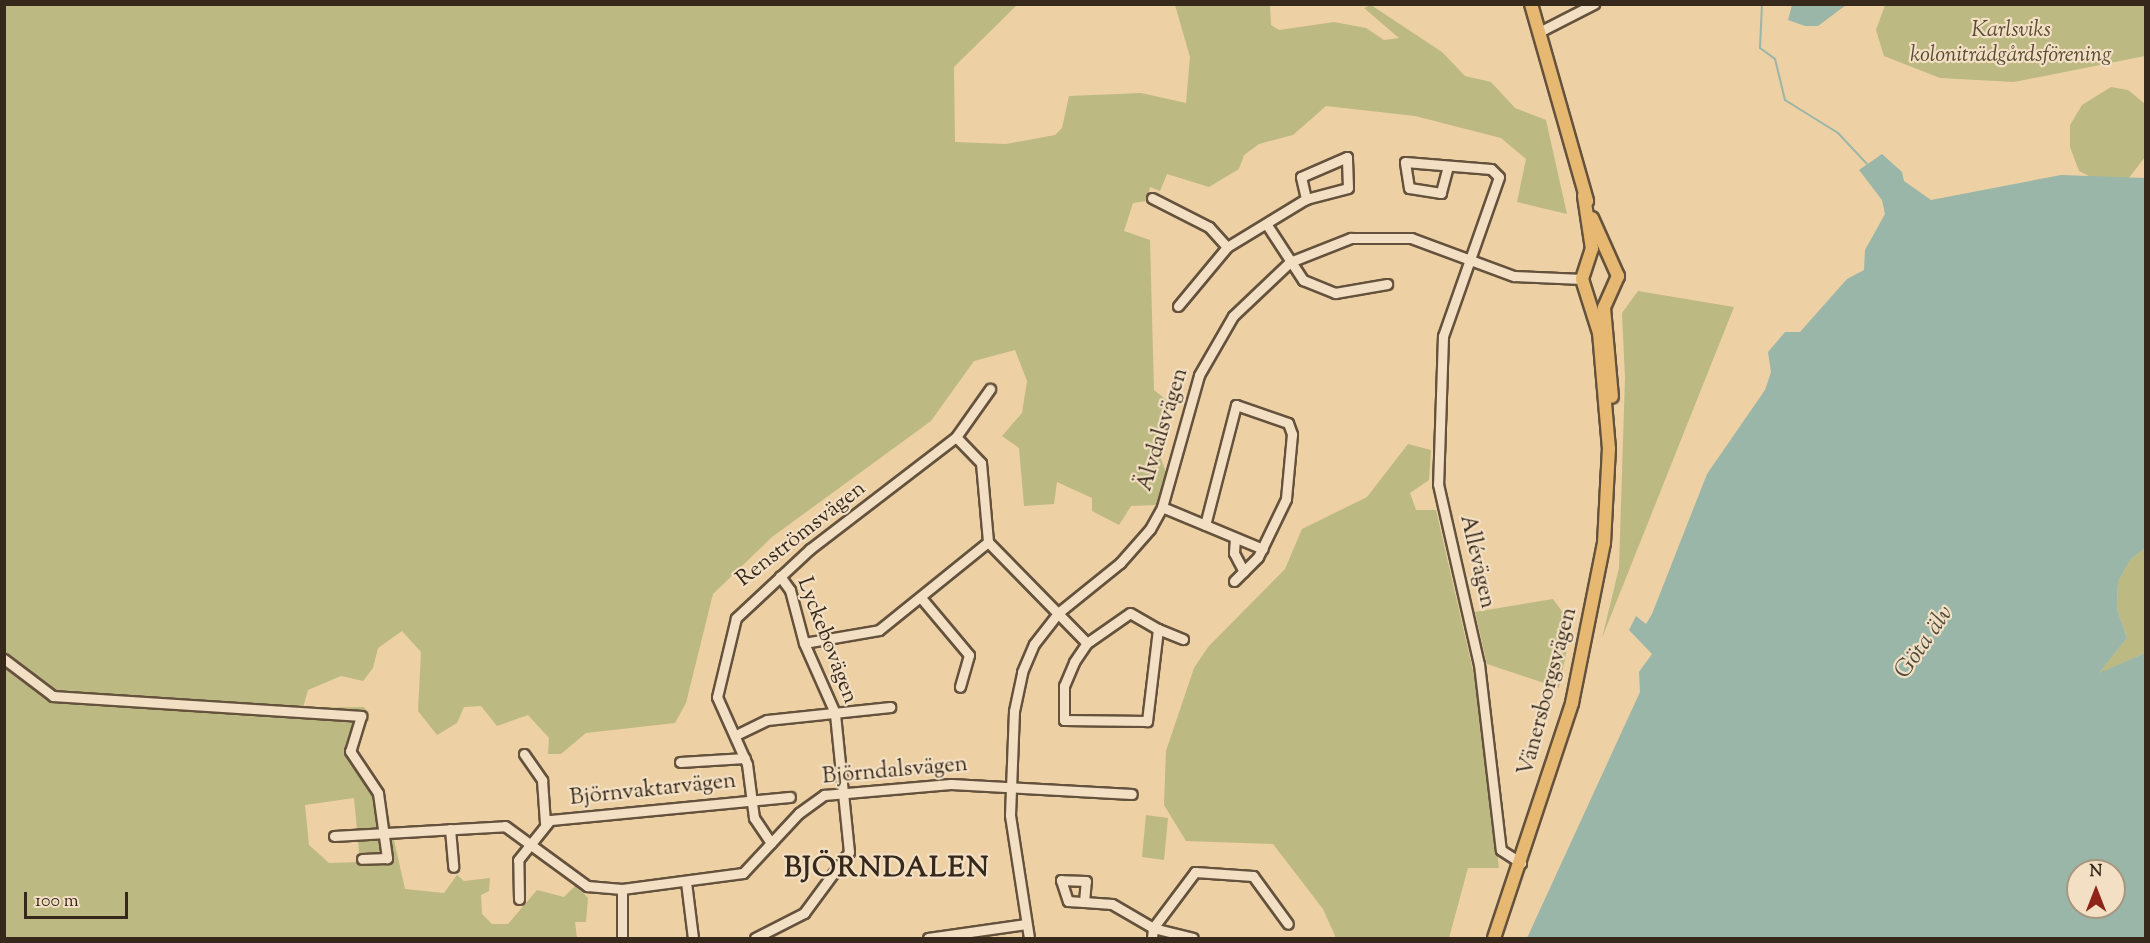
<!DOCTYPE html>
<meta charset="utf-8">
<style>
body{margin:0}
#map{position:relative;width:2150px;height:943px;overflow:hidden;background:#edd0a4;font-family:"Sorts Mill Goudy",serif}
div>[style]{position:absolute}
.green>*{inset:0;background:#bdb982}
.water>*{inset:0;background:#99b6a8}
.stream>*{height:2px;margin:-1px;padding:0 1px;transform-origin:1px;border-radius:1px;background:#99b6a8}
.roads{filter:drop-shadow(2px 0 #64523d) drop-shadow(-2px 0 #64523d) drop-shadow(0 2px #64523d) drop-shadow(0 -2px #64523d)}
.minor>*{height:9px;margin:-4.5px;padding:0 4.5px;transform-origin:4.5px;border-radius:4.5px;background:#f3e0c4}
.major>*{height:12px;margin:-6px;padding:0 6px;transform-origin:6px;border-radius:6px;background:#e6b872}
span{translate:-50% -50%;white-space:nowrap;text-align:center;line-height:1.15;-webkit-text-stroke:4.5px #f3e0c4;paint-order:stroke}
.park-label{font-size:22px;color:#584c35;font-style:italic}
.street-label{font-size:22px;color:#36281b}
.water-label{font-size:24px;color:#4f4c3e;font-style:italic}
.district-label{font-size:28px;color:#36281b;font-weight:700;letter-spacing:1.5px}
.frame{position:absolute;inset:0;border:6px solid #36281b;pointer-events:none}
.north{position:absolute;left:2066px;top:859px;width:60px;height:60px;box-sizing:border-box;background:#f3e0c4;border:2px solid #a79680;border-radius:50%;rotate:0deg;font-size:16px;font-weight:700;line-height:24px;text-align:center;color:#36281b}
.north::after{content:'';display:block;margin:auto;width:21px;height:27px;background:#8f2418;clip-path:polygon(50% 0,100% 100%,50% 72%,0 100%)}
.scale{position:absolute;left:24px;top:892px;width:104px;height:27px;box-sizing:border-box;border:3px solid #36281b;border-top:0;padding-left:8px;font-size:18px;line-height:21px;white-space:nowrap;color:#36281b;-webkit-text-stroke:4px #f3e0c4;paint-order:stroke}
</style>
<div id="map">
<div class="green">
<i style="clip-path:polygon(evenodd,5px 5px,1017px 5px,954px 67px,955px 142px,1006px 144px,1055px 135px,1062px 128px,1069px 96px,1141px 93px,1186px 103px,1190px 57px,1175px 5px,1270px 5px,1271px 25px,1279px 30px,1334px 22px,1366px 28px,1384px 40px,1399px 38px,1364px 8px,1371px 5px,1442px 52px,1465px 76px,1491px 82px,1515px 108px,1546px 120px,1567px 214px,1517px 202px,1526px 159px,1501px 138px,1415px 116px,1326px 106px,1293px 135px,1259px 144px,1244px 155px,1239px 169px,1209px 187px,1167px 174px,1160px 191px,1150px 187px,1147px 201px,1133px 203px,1124px 231px,1150px 240px,1154px 390px,1169px 402px,1157px 448px,1167px 475px,1157px 505px,1131px 506px,1119px 525px,1092px 511px,1092px 498px,1057px 482px,1054px 504px,1024px 506px,1019px 448px,1002px 436px,1022px 413px,1027px 381px,1015px 350px,974px 361px,931px 421px,772px 537px,713px 594px,686px 703px,675px 723px,586px 733px,561px 754px,548px 754px,549px 738px,528px 715px,497px 726px,481px 706px,464px 707px,457px 723px,437px 735px,418px 711px,421px 652px,402px 631px,378px 648px,373px 668px,363px 681px,341px 676px,308px 690px,303px 708px,364px 707px,369px 715px,355px 751px,385px 800px,405px 889px,444px 893px,457px 875px,464px 881px,490px 878px,489px 891px,481px 895px,482px 914px,492px 924px,508px 924px,537px 890px,564px 897px,576px 885px,588px 898px,586px 922px,575px 922px,577px 938px,5px 938px,5px 5px,354px 798px,360px 862px,329px 863px,309px 845px,305px 805px,354px 798px)"></i>
<i style="clip-path:polygon(1885px 5px,2144px 5px,2145px 56px,2014px 82px,1940px 78px,1884px 56px,1876px 30px)"></i>
<i style="clip-path:polygon(2111px 87px,2128px 90px,2145px 104px,2145px 157px,2128px 179px,2091px 177px,2079px 171px,2070px 147px,2070px 125px,2082px 105px)"></i>
<i style="clip-path:polygon(1638px 291px,1734px 307px,1602px 638px,1619px 568px,1625px 378px,1622px 313px)"></i>
<i style="clip-path:polygon(1408px 444px,1431px 450px,1429px 480px,1410px 493px,1416px 510px,1436px 510px,1479px 697px,1499px 868px,1468px 868px,1449px 938px,1336px 938px,1323px 909px,1273px 844px,1186px 841px,1164px 805px,1166px 751px,1194px 668px,1208px 647px,1285px 569px,1302px 529px,1367px 497px)"></i>
<i style="clip-path:polygon(2145px 548px,2145px 653px,2098px 674px,2127px 638px,2117px 609px,2118px 582px,2130px 560px)"></i>
<i style="clip-path:polygon(1553px 599px,1572px 625px,1559px 688px,1487px 664px,1475px 612px)"></i>
<i style="clip-path:polygon(1146px 815px,1168px 818px,1164px 860px,1142px 857px)"></i>
</div>
<div class="water">
<i style="clip-path:polygon(1792px 5px,1792px 4px,1846px 5px,1818px 26px,1805px 26px,1788px 20px)"></i>
<i style="clip-path:polygon(evenodd,1882px 154px,1902px 172px,1904px 181px,1931px 200px,2061px 175px,2145px 178px,2145px 548px,2130px 560px,2118px 582px,2117px 609px,2127px 638px,2099px 673px,2145px 653px,2145px 938px,1527px 938px,1640px 692px,1639px 672px,1652px 654px,1629px 630px,1636px 616px,1646px 624px,1652px 614px,1707px 474px,1765px 390px,1771px 372px,1768px 352px,1785px 332px,1800px 332px,1847px 279px,1864px 270px,1865px 250px,1885px 214px,1882px 200px,1859px 170px,1882px 154px,2078px 871px,2114px 871px,2114px 907px,2078px 907px,2078px 871px)"></i>
</div>
<div class="stream">
<i style="left:1762px;top:4px;width:44px;rotate:92.6deg"></i>
<i style="left:1760px;top:48px;width:19px;rotate:36deg"></i>
<i style="left:1775px;top:59px;width:42px;rotate:76.3deg"></i>
<i style="left:1785px;top:100px;width:62px;rotate:31.9deg"></i>
<i style="left:1838px;top:133px;width:42px;rotate:46.9deg"></i>
</div>
<div class="roads">
<div class="minor">
<i style="left:1539px;top:32px;width:62px;rotate:-27deg"></i>
<i style="left:1448px;top:166px;width:28px;rotate:105deg"></i>
<i style="left:1441px;top:193px;width:32px;rotate:-171deg"></i>
<i style="left:1409px;top:188px;width:26px;rotate:-99deg"></i>
<i style="left:1405px;top:162px;width:86px;rotate:4.7deg"></i>
<i style="left:1491px;top:169px;width:11px;rotate:45deg"></i>
<i style="left:1499px;top:177px;width:169px;rotate:109.4deg"></i>
<i style="left:1443px;top:336px;width:148px;rotate:91.9deg"></i>
<i style="left:1438px;top:484px;width:185px;rotate:77.2deg"></i>
<i style="left:1479px;top:664px;width:187px;rotate:83.3deg"></i>
<i style="left:1501px;top:850px;width:24px;rotate:33deg"></i>
<i style="left:1152px;top:198px;width:64px;rotate:27deg"></i>
<i style="left:1209px;top:227px;width:27px;rotate:48deg"></i>
<i style="left:1267px;top:225px;width:66px;rotate:56.8deg"></i>
<i style="left:1303px;top:280px;width:35px;rotate:22deg"></i>
<i style="left:1335px;top:293px;width:53px;rotate:-9.8deg"></i>
<i style="left:1178px;top:306px;width:77px;rotate:-50.3deg"></i>
<i style="left:1227px;top:247px;width:92px;rotate:-31.3deg"></i>
<i style="left:1306px;top:199px;width:43px;rotate:-14.7deg"></i>
<i style="left:1348px;top:188px;width:31px;rotate:-92deg"></i>
<i style="left:1347px;top:157px;width:50px;rotate:156.5deg"></i>
<i style="left:1301px;top:177px;width:23px;rotate:77deg"></i>
<i style="left:956px;top:437px;width:36px;rotate:46deg"></i>
<i style="left:981px;top:463px;width:79px;rotate:84.9deg"></i>
<i style="left:988px;top:542px;width:141px;rotate:45.6deg"></i>
<i style="left:1162px;top:507px;width:109px;rotate:22.6deg"></i>
<i style="left:1205px;top:525px;width:124px;rotate:-75.5deg"></i>
<i style="left:1236px;top:405px;width:55px;rotate:19.1deg"></i>
<i style="left:1288px;top:423px;width:12px;rotate:70deg"></i>
<i style="left:1292px;top:434px;width:65px;rotate:95.3deg"></i>
<i style="left:1286px;top:499px;width:64px;rotate:115.8deg"></i>
<i style="left:1258px;top:557px;width:34px;rotate:135deg"></i>
<i style="left:1235px;top:538px;width:15px;rotate:94deg"></i>
<i style="left:1234px;top:553px;width:21px;rotate:62deg"></i>
<i style="left:922px;top:599px;width:73px;rotate:50deg"></i>
<i style="left:969px;top:655px;width:33px;rotate:106deg"></i>
<i style="left:1130px;top:613px;width:32px;rotate:30deg"></i>
<i style="left:1158px;top:629px;width:93px;rotate:96.8deg"></i>
<i style="left:1147px;top:721px;width:83px;rotate:-179.3deg"></i>
<i style="left:1064px;top:720px;width:34px;rotate:-90deg"></i>
<i style="left:1064px;top:686px;width:26px;rotate:-67deg"></i>
<i style="left:1074px;top:662px;width:23px;rotate:-56deg"></i>
<i style="left:1087px;top:643px;width:52px;rotate:-34.9deg"></i>
<i style="left:1158px;top:629px;width:27px;rotate:22deg"></i>
<i style="left:804px;top:643px;width:76px;rotate:-9.8deg"></i>
<i style="left:879px;top:630px;width:140px;rotate:-38.9deg"></i>
<i style="left:4px;top:659px;width:61px;rotate:37.1deg"></i>
<i style="left:53px;top:696px;width:309px;rotate:3.7deg"></i>
<i style="left:361px;top:716px;width:37px;rotate:107deg"></i>
<i style="left:350px;top:751px;width:50px;rotate:56.3deg"></i>
<i style="left:378px;top:793px;width:66px;rotate:82.1deg"></i>
<i style="left:387px;top:858px;width:25px;rotate:178deg"></i>
<i style="left:736px;top:735px;width:34px;rotate:-26deg"></i>
<i style="left:767px;top:720px;width:124px;rotate:-6deg"></i>
<i style="left:524px;top:754px;width:32px;rotate:55deg"></i>
<i style="left:542px;top:780px;width:43px;rotate:86deg"></i>
<i style="left:680px;top:762px;width:65px;rotate:-3.5deg"></i>
<i style="left:450px;top:829px;width:38px;rotate:85deg"></i>
<i style="left:334px;top:836px;width:171px;rotate:-3.3deg"></i>
<i style="left:505px;top:826px;width:102px;rotate:36.2deg"></i>
<i style="left:587px;top:886px;width:35px;rotate:5deg"></i>
<i style="left:622px;top:889px;width:122px;rotate:-7.5deg"></i>
<i style="left:743px;top:873px;width:82px;rotate:-47deg"></i>
<i style="left:799px;top:813px;width:31px;rotate:-36deg"></i>
<i style="left:824px;top:795px;width:127px;rotate:-5deg"></i>
<i style="left:951px;top:784px;width:181px;rotate:3.2deg"></i>
<i style="left:771px;top:843px;width:30px;rotate:-124deg"></i>
<i style="left:754px;top:818px;width:54px;rotate:-97.4deg"></i>
<i style="left:747px;top:764px;width:73px;rotate:-114.1deg"></i>
<i style="left:717px;top:697px;width:81px;rotate:-76.5deg"></i>
<i style="left:736px;top:618px;width:101px;rotate:-43deg"></i>
<i style="left:810px;top:549px;width:184px;rotate:-37.5deg"></i>
<i style="left:956px;top:437px;width:59px;rotate:-54.7deg"></i>
<i style="left:686px;top:882px;width:56px;rotate:82.9deg"></i>
<i style="left:622px;top:889px;width:49px;rotate:90deg"></i>
<i style="left:519px;top:899px;width:39px;rotate:-91deg"></i>
<i style="left:518px;top:860px;width:51px;rotate:-51.3deg"></i>
<i style="left:550px;top:820px;width:241px;rotate:-5.5deg"></i>
<i style="left:1084px;top:902px;width:21px;rotate:-85deg"></i>
<i style="left:1086px;top:881px;width:25px;rotate:-178deg"></i>
<i style="left:1061px;top:880px;width:22px;rotate:72deg"></i>
<i style="left:1068px;top:901px;width:16px;rotate:4deg"></i>
<i style="left:1084px;top:902px;width:28px;rotate:4deg"></i>
<i style="left:1112px;top:904px;width:48px;rotate:30.3deg"></i>
<i style="left:1153px;top:928px;width:41px;rotate:14deg"></i>
<i style="left:755px;top:938px;width:55px;rotate:-27deg"></i>
<i style="left:804px;top:913px;width:76px;rotate:-53.6deg"></i>
<i style="left:849px;top:852px;width:140px;rotate:-95.8deg"></i>
<i style="left:835px;top:713px;width:77px;rotate:-113.9deg"></i>
<i style="left:804px;top:643px;width:55px;rotate:-104.8deg"></i>
<i style="left:790px;top:590px;width:17px;rotate:-126deg"></i>
<i style="left:928px;top:938px;width:99px;rotate:-8.1deg"></i>
<i style="left:1029px;top:938px;width:124px;rotate:-98.8deg"></i>
<i style="left:1010px;top:815px;width:104px;rotate:-87.8deg"></i>
<i style="left:1014px;top:711px;width:40px;rotate:-78deg"></i>
<i style="left:1022px;top:672px;width:30px;rotate:-67deg"></i>
<i style="left:1034px;top:644px;width:39px;rotate:-52deg"></i>
<i style="left:1058px;top:613px;width:80px;rotate:-38.9deg"></i>
<i style="left:1120px;top:563px;width:45px;rotate:-48.6deg"></i>
<i style="left:1150px;top:529px;width:25px;rotate:-61deg"></i>
<i style="left:1162px;top:507px;width:137px;rotate:-74.3deg"></i>
<i style="left:1199px;top:375px;width:68px;rotate:-60deg"></i>
<i style="left:1233px;top:316px;width:79px;rotate:-43.5deg"></i>
<i style="left:1290px;top:262px;width:66px;rotate:-21.5deg"></i>
<i style="left:1351px;top:238px;width:60px"></i>
<i style="left:1411px;top:238px;width:110px;rotate:20.3deg"></i>
<i style="left:1514px;top:276px;width:68px;rotate:2.5deg"></i>
<i style="left:1152px;top:938px;width:10px;rotate:-84deg"></i>
<i style="left:1153px;top:928px;width:70px;rotate:-53.1deg"></i>
<i style="left:1195px;top:872px;width:58px;rotate:3.9deg"></i>
<i style="left:1253px;top:876px;width:59px;rotate:53.9deg"></i>
</div>
<div class="major">
<i style="left:1531px;top:4px;width:205px;rotate:74.1deg"></i>
<i style="left:1592px;top:218px;width:64px;rotate:65.9deg"></i>
<i style="left:1618px;top:276px;width:35px;rotate:114deg"></i>
<i style="left:1604px;top:308px;width:89px;rotate:84.9deg"></i>
<i style="left:1494px;top:938px;width:248px;rotate:-71.6deg"></i>
<i style="left:1572px;top:703px;width:163px;rotate:-78.7deg"></i>
<i style="left:1604px;top:543px;width:94px;rotate:-87deg"></i>
<i style="left:1609px;top:449px;width:116px;rotate:-94.9deg"></i>
<i style="left:1599px;top:333px;width:57px;rotate:-107.5deg"></i>
<i style="left:1582px;top:279px;width:32px;rotate:-72deg"></i>
<i style="left:1592px;top:249px;width:54px;rotate:-98.6deg"></i>
</div>
</div>
<div class="park-label">
<span style="left:2011px;top:44px">Karlsviks<br>koloniträdgårdsförening</span>
</div>
<div class="street-label">
<span style="left:1164px;top:430px;rotate:-73deg">Älvdalsvägen</span>
<span style="left:802px;top:535px;rotate:-38deg">Renströmsvägen</span>
<span style="left:1476px;top:562px;rotate:77deg">Allévägen</span>
<span style="left:826px;top:641px;rotate:69deg">Lyckebovägen</span>
<span style="left:1549px;top:692px;rotate:-75deg">Vänersborgsvägen</span>
<span style="left:895px;top:772px;rotate:-5deg">Björndalsvägen</span>
<span style="left:653px;top:791px;rotate:-6deg">Björnvaktarvägen</span>
</div>
<div class="water-label">
<span style="left:1925px;top:643px;rotate:-55deg">Göta älv</span>
</div>
<div class="district-label">
<span style="left:887px;top:869px">BJÖRNDALEN</span>
</div>
<div class="frame"></div>
<div class="north">N</div>
<div class="scale">100 m</div>
</div>
